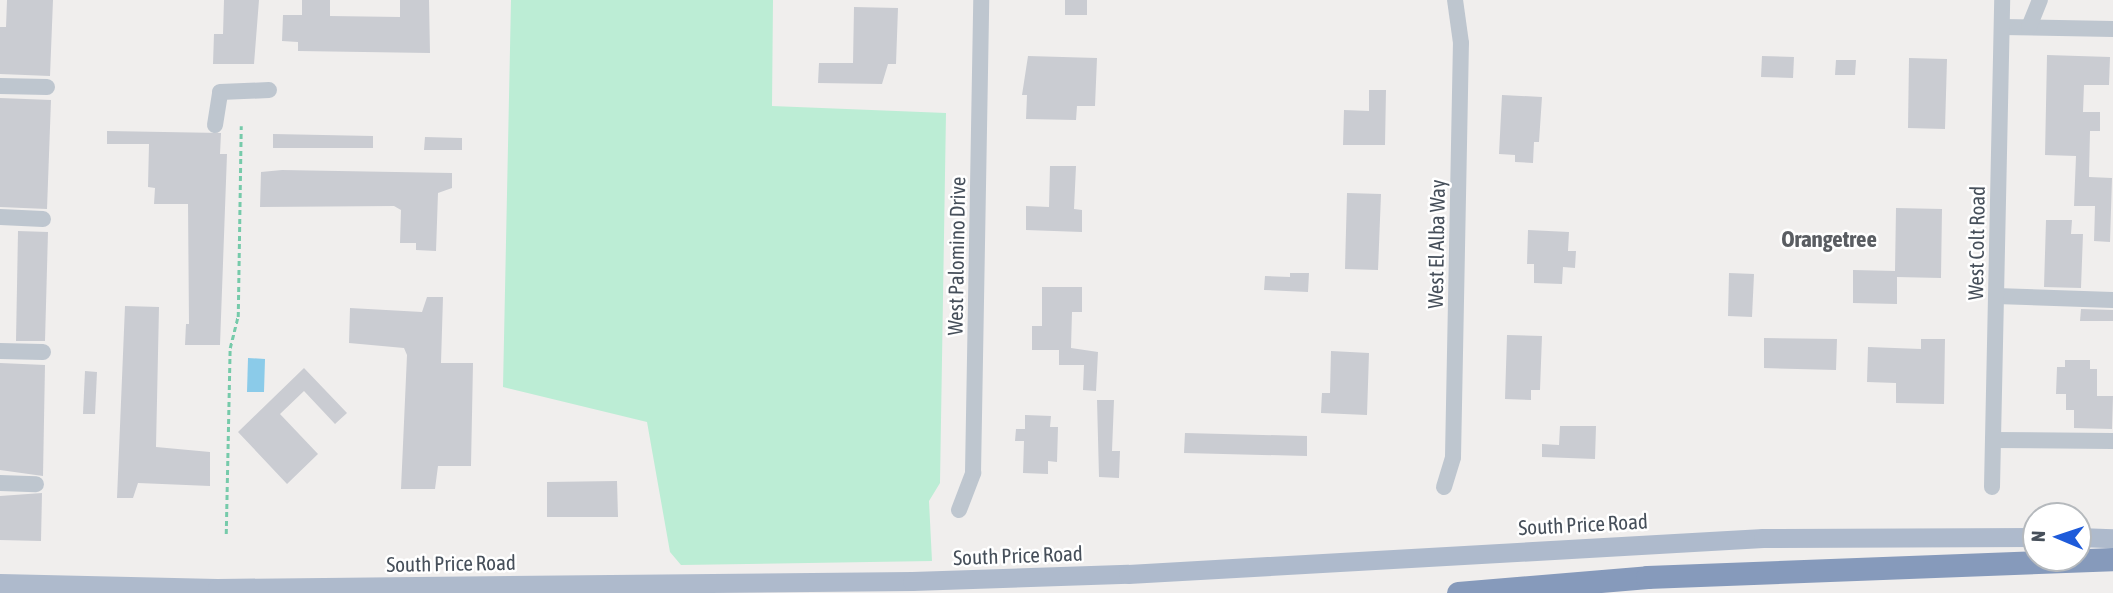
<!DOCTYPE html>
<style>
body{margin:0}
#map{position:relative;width:2113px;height:593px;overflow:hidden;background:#f0eeed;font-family:"Asap Condensed",sans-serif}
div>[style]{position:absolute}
.green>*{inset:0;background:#bcedd5}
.water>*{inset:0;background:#8bcbe9}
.building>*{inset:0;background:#caccd2}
.path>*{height:2.5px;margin-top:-1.25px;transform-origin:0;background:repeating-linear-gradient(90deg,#76caaa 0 5px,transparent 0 8.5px)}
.minor>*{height:16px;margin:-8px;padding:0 8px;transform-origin:8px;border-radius:8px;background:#bec6cf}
.major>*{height:19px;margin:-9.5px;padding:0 9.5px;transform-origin:9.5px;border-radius:9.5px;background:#aebacc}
.highway>*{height:23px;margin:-11.5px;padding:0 11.5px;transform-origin:11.5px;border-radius:11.5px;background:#869abb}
span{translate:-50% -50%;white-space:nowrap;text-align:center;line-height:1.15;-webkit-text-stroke:5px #fff;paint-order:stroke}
.street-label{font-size:21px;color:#464f5a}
.neighbourhood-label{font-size:23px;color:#5a5d62;font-weight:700}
.north{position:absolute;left:2022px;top:502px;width:70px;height:70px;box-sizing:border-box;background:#fff;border:2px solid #b5b9bd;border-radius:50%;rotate:272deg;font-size:19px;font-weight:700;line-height:28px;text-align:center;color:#464f5a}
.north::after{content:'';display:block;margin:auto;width:24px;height:32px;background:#1e5bda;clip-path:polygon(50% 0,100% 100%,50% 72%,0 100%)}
</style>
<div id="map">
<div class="green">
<i style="clip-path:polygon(511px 0,773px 0,772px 106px,946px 113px,940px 483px,929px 501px,932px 561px,681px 565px,670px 552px,647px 422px,503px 387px)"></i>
</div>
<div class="water">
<i style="clip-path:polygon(248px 358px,265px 359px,264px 392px,247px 392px)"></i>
</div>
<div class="building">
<i style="clip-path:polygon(7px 0,53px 0,50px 76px,0 74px,0 27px,6px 27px)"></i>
<i style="clip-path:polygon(224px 0,259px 0,254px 64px,213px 64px,214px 34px,223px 34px)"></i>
<i style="clip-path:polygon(302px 0,330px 0,330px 16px,400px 17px,400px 0,429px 0,430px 53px,298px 51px,298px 42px,282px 41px,283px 15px,302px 15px)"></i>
<i style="clip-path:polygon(1065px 0,1087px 0,1087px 15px,1065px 15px)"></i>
<i style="clip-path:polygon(854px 7px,898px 8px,896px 64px,888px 64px,882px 84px,818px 83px,819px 63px,853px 63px)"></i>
<i style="clip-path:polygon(2047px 55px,2110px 57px,2109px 85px,2084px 85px,2083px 112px,2100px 112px,2100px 131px,2090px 131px,2089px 177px,2112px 178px,2110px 242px,2094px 241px,2095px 206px,2074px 206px,2076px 156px,2045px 155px)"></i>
<i style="clip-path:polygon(1028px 56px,1097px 58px,1095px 106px,1077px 106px,1076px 120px,1026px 119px,1027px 95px,1022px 95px)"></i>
<i style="clip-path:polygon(1762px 56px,1794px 57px,1793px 78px,1761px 77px)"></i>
<i style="clip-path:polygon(1909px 58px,1947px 59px,1945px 129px,1908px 128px)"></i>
<i style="clip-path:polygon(1836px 60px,1856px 60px,1855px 75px,1835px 75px)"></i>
<i style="clip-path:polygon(1369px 90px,1386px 90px,1385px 145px,1343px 145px,1344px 110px,1369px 111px)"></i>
<i style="clip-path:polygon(1502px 95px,1542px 97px,1539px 142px,1534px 142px,1533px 163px,1515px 162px,1515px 155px,1499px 154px)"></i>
<i style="clip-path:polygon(0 98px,51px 100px,47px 209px,0 207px)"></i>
<i style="clip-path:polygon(107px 131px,221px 133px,220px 154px,227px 154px,220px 345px,185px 345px,186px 324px,189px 324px,188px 204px,154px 204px,155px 188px,148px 187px,149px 144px,107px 144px)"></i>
<i style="clip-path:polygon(273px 134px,373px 136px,373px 148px,273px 148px)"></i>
<i style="clip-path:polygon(425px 137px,462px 138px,462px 150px,424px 150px)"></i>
<i style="clip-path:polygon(1050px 166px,1076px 166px,1074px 209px,1082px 210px,1082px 232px,1026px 230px,1026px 206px,1049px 207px)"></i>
<i style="clip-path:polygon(282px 170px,452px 173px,452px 188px,438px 193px,436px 251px,416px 250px,416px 243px,400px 243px,401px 210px,394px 206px,260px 207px,261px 172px)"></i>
<i style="clip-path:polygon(1347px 193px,1381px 194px,1378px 270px,1345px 269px)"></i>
<i style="clip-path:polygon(1896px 208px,1942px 209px,1941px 278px,1897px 277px,1897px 304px,1853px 303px,1853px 270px,1895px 271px)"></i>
<i style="clip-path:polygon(2046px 220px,2072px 220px,2071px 234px,2083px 234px,2081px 288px,2044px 287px)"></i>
<i style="clip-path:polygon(1528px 230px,1569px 232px,1568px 251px,1576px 251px,1575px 268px,1563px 267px,1562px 284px,1534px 283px,1534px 264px,1527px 264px)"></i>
<i style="clip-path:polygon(18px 231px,48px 232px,45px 341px,16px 341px)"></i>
<i style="clip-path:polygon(1290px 273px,1309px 273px,1308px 292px,1264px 290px,1265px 276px,1290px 277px)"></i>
<i style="clip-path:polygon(1729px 273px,1754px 274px,1752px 317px,1728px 316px)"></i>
<i style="clip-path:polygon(1042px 287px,1082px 287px,1082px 312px,1072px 312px,1071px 348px,1098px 352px,1096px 391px,1083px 390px,1084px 365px,1059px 365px,1059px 350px,1032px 350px,1032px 326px,1042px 326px)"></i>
<i style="clip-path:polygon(427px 297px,443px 297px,441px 363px,473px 363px,471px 466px,438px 466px,435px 489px,401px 489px,407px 355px,404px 348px,349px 343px,350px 308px,422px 312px)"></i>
<i style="clip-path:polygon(125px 306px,159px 307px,156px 447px,210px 452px,210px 486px,138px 483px,133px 498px,117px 498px)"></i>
<i style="clip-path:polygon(2081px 309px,2113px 310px,2113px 321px,2080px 321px)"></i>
<i style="clip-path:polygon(1507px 335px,1542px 336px,1540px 390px,1531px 390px,1531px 400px,1505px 399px)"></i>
<i style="clip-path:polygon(1764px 338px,1837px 339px,1836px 370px,1764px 368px)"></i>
<i style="clip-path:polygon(1921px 339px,1945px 339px,1944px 404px,1896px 403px,1896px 383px,1867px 382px,1868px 347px,1921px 349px)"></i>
<i style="clip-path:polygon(1331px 351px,1369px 353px,1367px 415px,1321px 413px,1322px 393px,1330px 393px)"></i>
<i style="clip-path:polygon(2065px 360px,2090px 360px,2090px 369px,2097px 369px,2097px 396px,2113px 396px,2112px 429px,2074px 428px,2074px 410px,2066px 410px,2066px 394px,2056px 394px,2057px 367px,2065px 367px)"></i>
<i style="clip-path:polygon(0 363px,45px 365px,43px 476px,0 470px)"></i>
<i style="clip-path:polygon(304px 368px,347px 413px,335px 424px,304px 391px,280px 414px,318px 454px,287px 484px,238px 432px)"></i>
<i style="clip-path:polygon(85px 371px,97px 372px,95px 414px,83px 414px)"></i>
<i style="clip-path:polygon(1097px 400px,1114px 400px,1112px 451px,1120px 451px,1119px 478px,1099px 477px)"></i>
<i style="clip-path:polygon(1025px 415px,1051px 416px,1050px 427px,1058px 427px,1057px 462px,1048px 461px,1048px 474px,1023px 473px,1024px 441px,1015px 441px,1016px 429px,1025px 429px)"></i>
<i style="clip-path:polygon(1560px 426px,1596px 426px,1595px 459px,1542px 457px,1542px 444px,1559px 445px)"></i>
<i style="clip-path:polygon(1185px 433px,1307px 436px,1307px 456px,1184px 453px)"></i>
<i style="clip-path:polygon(617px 481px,618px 517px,547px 517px,547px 482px)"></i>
<i style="clip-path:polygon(42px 493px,41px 541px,0 540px,0 496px)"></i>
</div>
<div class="path">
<i style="left:226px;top:534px;width:186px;rotate:-88.8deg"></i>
<i style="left:230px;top:348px;width:32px;rotate:-76deg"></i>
<i style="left:238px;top:317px;width:191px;rotate:-89.1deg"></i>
</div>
<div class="minor">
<i style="left:2002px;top:27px;width:111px;rotate:1deg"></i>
<i style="left:2029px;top:27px;width:29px;rotate:-68deg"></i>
<i style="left:0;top:86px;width:47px;rotate:1.2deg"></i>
<i style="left:215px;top:125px;width:33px;rotate:-81deg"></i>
<i style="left:220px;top:92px;width:49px;rotate:-2.3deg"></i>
<i style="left:0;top:217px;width:43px;rotate:2.7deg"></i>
<i style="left:1996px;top:296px;width:117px;rotate:2deg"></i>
<i style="left:0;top:351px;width:43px;rotate:1.3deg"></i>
<i style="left:1993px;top:440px;width:119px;rotate:0.5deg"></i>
<i style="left:0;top:483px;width:36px;rotate:2deg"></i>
<i style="left:1444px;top:487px;width:31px;rotate:-73deg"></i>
<i style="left:1453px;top:457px;width:414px;rotate:-88.9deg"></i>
<i style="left:1461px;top:43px;width:43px;rotate:-97.9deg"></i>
<i style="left:1992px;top:487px;width:487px;rotate:-88.8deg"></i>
<i style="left:959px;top:510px;width:40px;rotate:-69deg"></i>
<i style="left:973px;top:473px;width:473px;rotate:-89deg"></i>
</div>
<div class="major">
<i style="left:2078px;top:537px;width:35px;rotate:2deg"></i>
<i style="left:0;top:583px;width:217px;rotate:1.3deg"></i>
<i style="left:217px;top:588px;width:695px;rotate:-0.58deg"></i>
<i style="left:912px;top:581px;width:216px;rotate:-1.9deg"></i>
<i style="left:1128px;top:574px;width:636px;rotate:-3.24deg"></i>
<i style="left:1763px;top:538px;width:273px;rotate:-0.2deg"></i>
</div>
<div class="highway">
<i style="left:1458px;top:593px;width:190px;rotate:-4.8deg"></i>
<i style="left:1647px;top:577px;width:466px;rotate:-2.2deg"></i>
</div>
<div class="street-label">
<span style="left:1976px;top:243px;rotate:-89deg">West Colt Road</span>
<span style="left:1436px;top:244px;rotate:-89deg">West El Alba Way</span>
<span style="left:956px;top:256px;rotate:-89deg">West Palomino Drive</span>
<span style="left:1583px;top:524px;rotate:-3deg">South Price Road</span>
<span style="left:1018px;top:555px;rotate:-2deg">South Price Road</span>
<span style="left:451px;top:563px;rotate:-1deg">South Price Road</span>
</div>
<div class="neighbourhood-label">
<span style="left:1829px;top:239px">Orangetree</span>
</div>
<div class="north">N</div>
</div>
